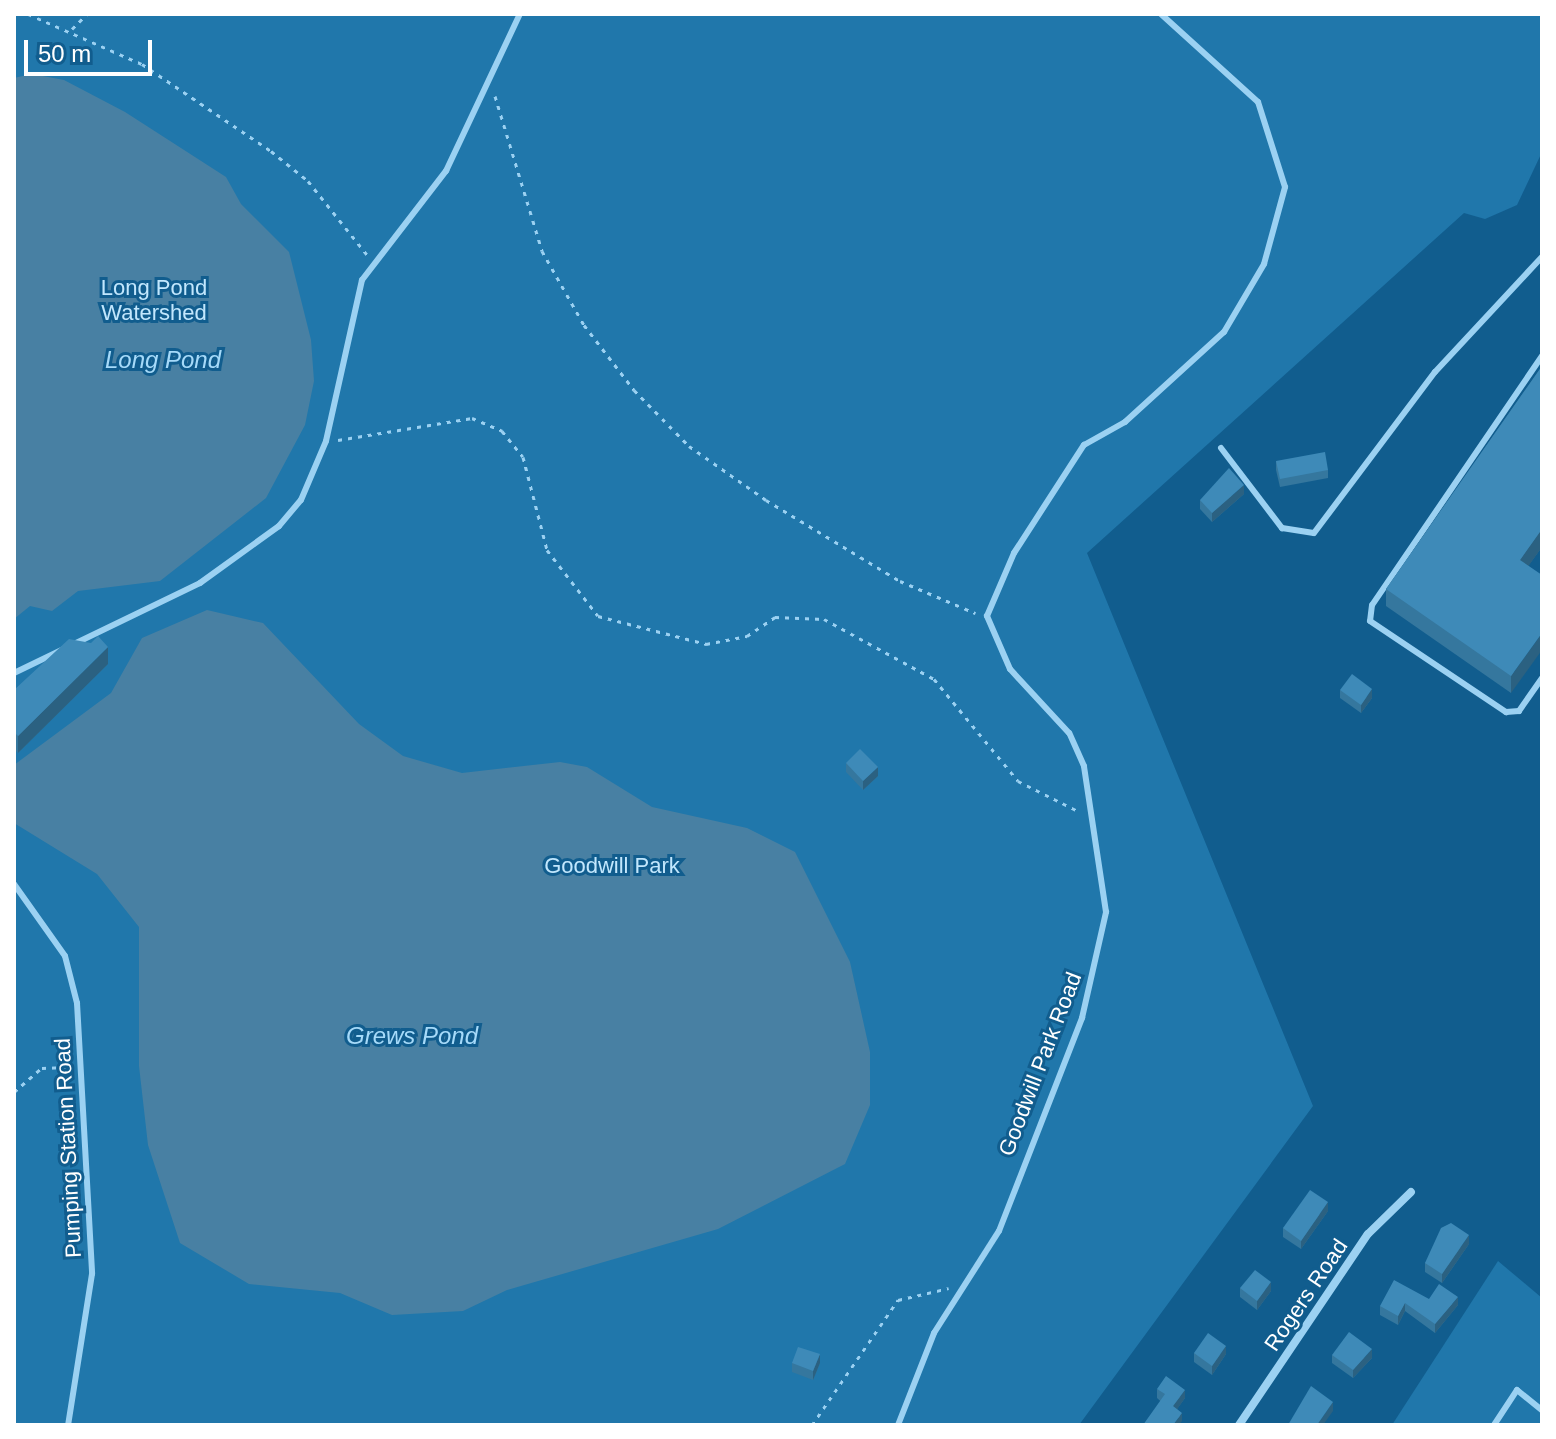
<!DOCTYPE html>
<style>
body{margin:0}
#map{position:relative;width:1556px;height:1439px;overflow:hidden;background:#115d8e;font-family:Arial,sans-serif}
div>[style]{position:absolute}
.green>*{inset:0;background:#2077ab}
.water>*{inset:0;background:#4880a3}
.path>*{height:3px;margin-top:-1.5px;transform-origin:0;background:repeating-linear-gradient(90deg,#9bd1f2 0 4px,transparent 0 10px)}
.lane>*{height:6px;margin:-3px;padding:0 3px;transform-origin:3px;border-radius:3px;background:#9bd1f2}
.street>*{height:8px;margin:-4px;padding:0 4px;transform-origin:4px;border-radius:4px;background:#9bd1f2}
.wall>*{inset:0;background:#35779e}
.shaded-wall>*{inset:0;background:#2b6181}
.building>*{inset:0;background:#3e8ab8}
span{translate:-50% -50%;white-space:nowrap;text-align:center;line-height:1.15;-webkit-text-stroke:6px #115d8e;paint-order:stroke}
.park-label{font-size:22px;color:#c2e7fd}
.street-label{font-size:22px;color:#fff}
.water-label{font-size:24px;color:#a6daf9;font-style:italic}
.frame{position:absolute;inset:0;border:16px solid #fff;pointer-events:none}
.scale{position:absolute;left:24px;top:40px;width:128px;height:36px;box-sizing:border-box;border:4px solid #fff;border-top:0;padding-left:10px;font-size:24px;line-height:28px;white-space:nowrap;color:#fff;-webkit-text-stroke:6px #115d8e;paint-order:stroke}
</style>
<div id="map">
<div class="green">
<i style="clip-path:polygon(14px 14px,1542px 14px,1542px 152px,1517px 205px,1485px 219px,1464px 213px,1087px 553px,1313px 1106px,1079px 1425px,14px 1425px)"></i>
<i style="clip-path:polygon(1498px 1261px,1542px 1298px,1542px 1425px,1392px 1425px)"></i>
</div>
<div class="water">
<i style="clip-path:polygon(32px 74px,64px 80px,125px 112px,226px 177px,241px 204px,289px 252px,311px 340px,314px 381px,305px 425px,266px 498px,160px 581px,78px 591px,52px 611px,30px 606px,14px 619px,14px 78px)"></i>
<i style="clip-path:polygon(207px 610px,263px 623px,359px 724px,403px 756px,462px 773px,560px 762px,587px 767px,652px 807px,747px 828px,795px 852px,850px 962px,870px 1052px,870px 1105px,845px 1164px,718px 1229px,507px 1290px,463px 1311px,392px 1315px,340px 1293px,249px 1284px,180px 1243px,148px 1145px,139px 1066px,139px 927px,97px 874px,14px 823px,14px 765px,111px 693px,142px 638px)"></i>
</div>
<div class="path">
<i style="left:28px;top:14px;width:124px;rotate:23.7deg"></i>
<i style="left:142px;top:64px;width:156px;rotate:34deg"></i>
<i style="left:271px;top:151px;width:48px;rotate:39deg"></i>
<i style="left:308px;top:181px;width:96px;rotate:51.3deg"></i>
<i style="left:72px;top:29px;width:21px;rotate:-45deg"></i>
<i style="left:495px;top:96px;width:162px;rotate:73.1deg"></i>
<i style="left:542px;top:251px;width:85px;rotate:60.4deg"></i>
<i style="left:584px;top:325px;width:82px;rotate:52.4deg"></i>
<i style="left:634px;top:390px;width:78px;rotate:45.5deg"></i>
<i style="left:689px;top:446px;width:94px;rotate:35deg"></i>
<i style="left:766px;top:500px;width:157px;rotate:31.2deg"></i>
<i style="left:900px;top:581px;width:82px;rotate:23.1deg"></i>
<i style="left:338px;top:440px;width:136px;rotate:-9.3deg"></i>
<i style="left:472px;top:418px;width:33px;rotate:23deg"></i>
<i style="left:502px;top:431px;width:33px;rotate:51deg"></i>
<i style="left:523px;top:457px;width:96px;rotate:75.5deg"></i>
<i style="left:547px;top:550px;width:83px;rotate:52.3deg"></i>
<i style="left:598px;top:616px;width:112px;rotate:14.5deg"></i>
<i style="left:706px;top:644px;width:42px;rotate:-11deg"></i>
<i style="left:747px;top:636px;width:34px;rotate:-34deg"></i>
<i style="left:775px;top:617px;width:49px;rotate:2.3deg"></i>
<i style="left:824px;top:619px;width:125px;rotate:28.6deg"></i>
<i style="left:934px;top:679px;width:132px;rotate:50.5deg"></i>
<i style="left:1018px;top:781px;width:67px;rotate:26.6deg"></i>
<i style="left:14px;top:1092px;width:37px;rotate:-41deg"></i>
<i style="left:42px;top:1068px;width:26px;rotate:-2deg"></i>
<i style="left:812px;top:1425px;width:152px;rotate:-55.5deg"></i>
<i style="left:898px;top:1300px;width:52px;rotate:-13.2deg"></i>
</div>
<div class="lane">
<i style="left:1542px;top:356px;width:301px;rotate:124.3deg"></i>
<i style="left:1372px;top:605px;width:16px;rotate:97deg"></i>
<i style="left:1370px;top:621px;width:164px;rotate:33.8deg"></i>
<i style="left:1506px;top:712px;width:13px;rotate:-4deg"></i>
<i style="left:1519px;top:711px;width:40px;rotate:-55.1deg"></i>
<i style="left:1221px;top:448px;width:101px;rotate:52.7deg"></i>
<i style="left:1282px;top:528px;width:32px;rotate:9deg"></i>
<i style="left:1314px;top:533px;width:201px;rotate:-53.1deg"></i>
<i style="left:1435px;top:372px;width:157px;rotate:-47.1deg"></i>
<i style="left:14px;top:673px;width:207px;rotate:-25.8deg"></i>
<i style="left:200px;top:583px;width:97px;rotate:-35.8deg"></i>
<i style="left:279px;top:526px;width:34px;rotate:-50deg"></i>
<i style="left:301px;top:500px;width:64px;rotate:-67deg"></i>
<i style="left:326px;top:441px;width:165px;rotate:-77.4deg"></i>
<i style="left:362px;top:280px;width:138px;rotate:-52.4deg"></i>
<i style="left:446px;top:171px;width:174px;rotate:-64.8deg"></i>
<i style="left:14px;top:884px;width:88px;rotate:54.7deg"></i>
<i style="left:65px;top:956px;width:49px;rotate:75.7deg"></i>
<i style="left:77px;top:1003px;width:271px;rotate:86.8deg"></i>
<i style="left:92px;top:1274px;width:153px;rotate:99deg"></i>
<i style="left:898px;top:1425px;width:99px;rotate:-68.6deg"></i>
<i style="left:934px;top:1333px;width:121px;rotate:-57.5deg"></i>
<i style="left:999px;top:1231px;width:229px;rotate:-68.7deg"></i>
<i style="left:1082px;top:1018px;width:109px;rotate:-77.2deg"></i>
<i style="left:1106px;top:912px;width:148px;rotate:-98.6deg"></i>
<i style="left:1084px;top:766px;width:36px;rotate:-114deg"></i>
<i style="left:1069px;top:733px;width:87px;rotate:-132.7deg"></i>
<i style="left:1010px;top:669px;width:58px;rotate:-113.5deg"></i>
<i style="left:987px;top:616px;width:69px;rotate:-66.8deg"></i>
<i style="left:1014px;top:553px;width:129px;rotate:-57.1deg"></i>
<i style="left:1084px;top:445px;width:47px;rotate:-29.3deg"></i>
<i style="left:1125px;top:422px;width:134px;rotate:-42.3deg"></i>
<i style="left:1224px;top:332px;width:79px;rotate:-59.5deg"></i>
<i style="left:1264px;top:264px;width:80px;rotate:-74.7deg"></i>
<i style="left:1285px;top:187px;width:89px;rotate:-107.6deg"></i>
<i style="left:1258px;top:102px;width:131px;rotate:-137.8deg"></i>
<i style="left:1494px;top:1425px;width:42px;rotate:-56.7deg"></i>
<i style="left:1517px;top:1390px;width:32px;rotate:39deg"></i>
</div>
<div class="street">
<i style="left:1239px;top:1425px;width:230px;rotate:-56deg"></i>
<i style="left:1368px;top:1234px;width:60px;rotate:-44.3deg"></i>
</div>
<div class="wall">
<i style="clip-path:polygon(1542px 366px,1542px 547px,1528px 566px,1511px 693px,1386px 606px,1386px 589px)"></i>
<i style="clip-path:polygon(1276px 461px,1328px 470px,1328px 478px,1280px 487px,1276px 470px)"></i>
<i style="clip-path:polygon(1244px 494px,1212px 522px,1200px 509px,1200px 500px)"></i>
<i style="clip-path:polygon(108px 664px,18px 753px,14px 749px,14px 690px)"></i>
<i style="clip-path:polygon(1340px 690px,1372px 698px,1361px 713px,1340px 698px)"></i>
<i style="clip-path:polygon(846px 763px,878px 776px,863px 790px,846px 772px)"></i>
<i style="clip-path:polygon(1328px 1211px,1301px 1249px,1283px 1237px,1283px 1228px)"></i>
<i style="clip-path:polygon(1469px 1244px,1442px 1283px,1425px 1272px,1425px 1263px)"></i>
<i style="clip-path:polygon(1240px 1288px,1271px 1291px,1257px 1310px,1240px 1297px)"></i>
<i style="clip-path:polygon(1429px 1299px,1458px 1305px,1435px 1333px,1405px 1311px,1398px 1325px,1380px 1315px,1380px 1306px)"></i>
<i style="clip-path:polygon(1194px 1353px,1226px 1354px,1212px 1375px,1194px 1362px)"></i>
<i style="clip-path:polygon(1332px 1355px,1372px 1358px,1353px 1378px,1332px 1363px)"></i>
<i style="clip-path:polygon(792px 1363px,820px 1363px,813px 1380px,792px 1372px)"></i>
<i style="clip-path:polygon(1157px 1389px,1185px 1398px,1177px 1409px,1182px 1421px,1157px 1398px)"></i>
</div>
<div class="shaded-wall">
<i style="clip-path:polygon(1244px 485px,1244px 494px,1212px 522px,1212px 513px)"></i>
<i style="clip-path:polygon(1542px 529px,1542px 547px,1520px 578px,1520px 560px)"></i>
<i style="clip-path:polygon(1542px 633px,1542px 650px,1511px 693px,1511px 676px)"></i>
<i style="clip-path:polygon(108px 647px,108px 664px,18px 753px,18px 736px)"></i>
<i style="clip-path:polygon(1372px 689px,1372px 698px,1361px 713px,1361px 705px)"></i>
<i style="clip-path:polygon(878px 767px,878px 776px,863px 790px,863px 781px)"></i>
<i style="clip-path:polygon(1328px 1202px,1328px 1211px,1301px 1249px,1301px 1241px)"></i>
<i style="clip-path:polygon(1469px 1235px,1469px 1244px,1442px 1283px,1442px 1274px)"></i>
<i style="clip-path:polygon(1271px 1282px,1271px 1291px,1257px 1310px,1257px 1301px)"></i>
<i style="clip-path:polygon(1458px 1297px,1458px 1305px,1435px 1333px,1435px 1324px)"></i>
<i style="clip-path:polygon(1405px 1303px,1405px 1311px,1398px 1325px,1398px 1316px)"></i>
<i style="clip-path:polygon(1226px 1346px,1226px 1354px,1212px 1375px,1212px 1366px)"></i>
<i style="clip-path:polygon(1372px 1349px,1372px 1358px,1353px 1378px,1353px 1370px)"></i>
<i style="clip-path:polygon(820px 1354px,820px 1363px,813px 1380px,813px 1371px)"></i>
<i style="clip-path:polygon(1185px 1390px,1185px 1398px,1173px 1415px,1173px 1406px)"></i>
<i style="clip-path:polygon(1333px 1402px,1333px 1411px,1323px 1425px,1317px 1425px)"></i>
<i style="clip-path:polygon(1182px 1413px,1182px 1421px,1179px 1425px,1173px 1425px)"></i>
</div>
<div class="building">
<i style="clip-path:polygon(1542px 366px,1542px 529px,1520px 560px,1542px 575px,1542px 633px,1511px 676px,1386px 589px)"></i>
<i style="clip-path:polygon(1325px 452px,1328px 470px,1280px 479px,1276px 461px)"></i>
<i style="clip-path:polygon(1229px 468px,1244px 485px,1212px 513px,1200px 500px)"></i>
<i style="clip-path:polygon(98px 636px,108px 647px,18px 736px,14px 732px,14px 690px,69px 639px,91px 643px)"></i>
<i style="clip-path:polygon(1352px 674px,1372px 689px,1361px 705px,1340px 690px)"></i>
<i style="clip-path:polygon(860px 749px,878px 767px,863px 781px,846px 763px)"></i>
<i style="clip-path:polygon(1310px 1190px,1328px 1202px,1301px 1241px,1283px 1228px)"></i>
<i style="clip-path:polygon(1451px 1223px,1469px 1235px,1442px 1274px,1425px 1263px,1441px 1228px)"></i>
<i style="clip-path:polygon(1255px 1270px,1271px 1282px,1257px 1301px,1240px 1288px)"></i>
<i style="clip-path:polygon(1394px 1280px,1429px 1299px,1439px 1284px,1458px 1297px,1435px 1324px,1405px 1303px,1398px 1316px,1380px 1306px)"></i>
<i style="clip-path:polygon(1349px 1332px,1372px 1349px,1353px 1370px,1332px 1355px)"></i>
<i style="clip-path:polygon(1208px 1333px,1226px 1346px,1212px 1366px,1194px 1353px)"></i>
<i style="clip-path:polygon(798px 1347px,820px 1354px,813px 1371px,792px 1363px)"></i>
<i style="clip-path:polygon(1166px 1376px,1185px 1390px,1173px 1406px,1182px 1413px,1173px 1425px,1143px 1425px,1165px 1394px,1157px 1389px)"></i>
<i style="clip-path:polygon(1311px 1386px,1333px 1402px,1317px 1425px,1288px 1425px)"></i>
</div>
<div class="park-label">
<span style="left:154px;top:300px">Long Pond<br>Watershed</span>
<span style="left:612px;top:866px">Goodwill Park</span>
</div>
<div class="street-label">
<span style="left:1040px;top:1064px;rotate:-69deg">Goodwill Park Road</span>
<span style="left:68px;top:1148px;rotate:-93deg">Pumping Station Road</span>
<span style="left:1306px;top:1295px;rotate:-56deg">Rogers Road</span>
</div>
<div class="water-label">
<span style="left:163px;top:360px">Long Pond</span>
<span style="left:412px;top:1036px">Grews Pond</span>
</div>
<div class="frame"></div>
<div class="scale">50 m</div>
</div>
